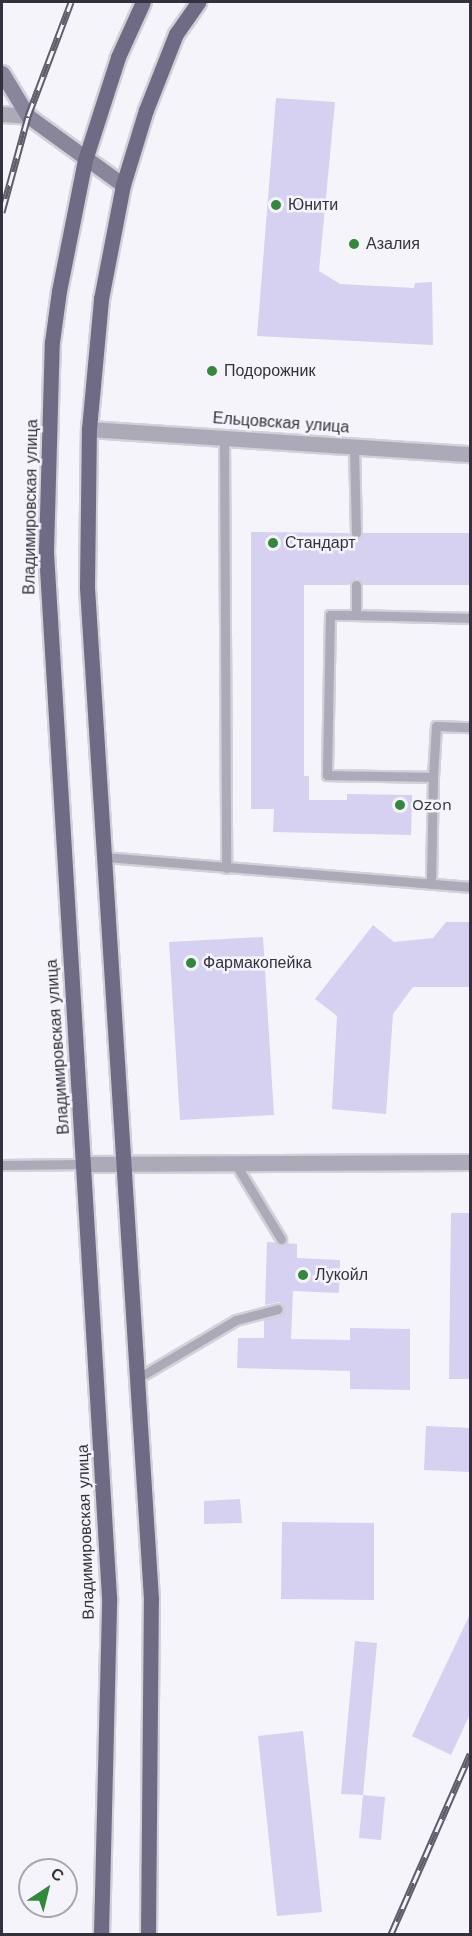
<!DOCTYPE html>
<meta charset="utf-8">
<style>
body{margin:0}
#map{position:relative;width:472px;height:1936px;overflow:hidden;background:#f5f4fb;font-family:"Work Sans",sans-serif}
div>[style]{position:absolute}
.building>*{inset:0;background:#d6d0f1}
.roads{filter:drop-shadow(2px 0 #d2d1d9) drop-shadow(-2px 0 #d2d1d9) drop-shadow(0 2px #d2d1d9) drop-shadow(0 -2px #d2d1d9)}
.lane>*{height:9px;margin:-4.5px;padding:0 4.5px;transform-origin:4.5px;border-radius:4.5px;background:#aca9b8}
.street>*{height:15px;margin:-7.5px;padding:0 7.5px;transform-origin:7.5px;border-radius:7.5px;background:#aca9b8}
.secondary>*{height:15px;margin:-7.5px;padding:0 7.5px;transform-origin:7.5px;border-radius:7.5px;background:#89859a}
.primary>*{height:15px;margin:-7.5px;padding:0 7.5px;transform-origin:7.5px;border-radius:7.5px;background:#706b84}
.rail>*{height:7px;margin-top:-3.5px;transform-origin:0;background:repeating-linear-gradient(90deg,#f5f4fb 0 14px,#5f5d69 0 28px);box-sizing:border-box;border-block:2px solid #5f5d69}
.dots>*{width:16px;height:16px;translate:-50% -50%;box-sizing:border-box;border:3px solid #f5f4fb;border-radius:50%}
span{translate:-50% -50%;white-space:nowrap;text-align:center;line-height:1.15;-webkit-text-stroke:5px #f5f4fb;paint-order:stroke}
.poi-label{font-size:16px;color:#34313e}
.left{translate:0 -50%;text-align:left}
.street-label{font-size:16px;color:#34313e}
.frame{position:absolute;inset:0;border:3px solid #34313e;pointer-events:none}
.north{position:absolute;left:18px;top:1858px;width:60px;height:60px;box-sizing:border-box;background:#f5f4fb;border:2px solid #a8a6af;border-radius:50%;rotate:35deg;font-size:16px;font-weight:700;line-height:24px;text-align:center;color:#34313e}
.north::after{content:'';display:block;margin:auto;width:21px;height:27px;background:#318a3a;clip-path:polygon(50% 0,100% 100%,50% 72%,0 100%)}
</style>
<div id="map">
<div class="building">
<i style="clip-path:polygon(276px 98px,335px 102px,319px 271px,340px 284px,414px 288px,415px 283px,432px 282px,433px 345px,257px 336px)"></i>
<i style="clip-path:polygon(251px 532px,349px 533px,356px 540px,363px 533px,471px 533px,471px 585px,363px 585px,357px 578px,349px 585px,304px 585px,304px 776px,309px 776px,309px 800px,347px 800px,347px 794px,412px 795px,411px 835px,273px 832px,274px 809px,251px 809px)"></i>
<i style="clip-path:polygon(446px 922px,471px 922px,471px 987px,413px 987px,393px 1014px,386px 1114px,332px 1109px,337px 1016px,315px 999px,373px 925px,394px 942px,433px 938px)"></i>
<i style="clip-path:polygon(263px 937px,274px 1115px,180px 1120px,169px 942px)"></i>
<i style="clip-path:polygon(451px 1213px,471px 1213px,471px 1379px,449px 1379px)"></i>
<i style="clip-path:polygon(267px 1242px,297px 1244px,297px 1258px,340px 1260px,339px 1293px,293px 1291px,291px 1339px,350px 1340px,350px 1328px,410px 1329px,410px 1390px,350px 1389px,350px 1371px,237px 1368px,238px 1338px,264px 1338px,264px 1320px,285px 1310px,279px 1302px,265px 1305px)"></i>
<i style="clip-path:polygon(426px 1426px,471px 1428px,471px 1472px,424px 1470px)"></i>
<i style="clip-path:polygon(240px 1499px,242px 1523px,204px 1524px,204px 1501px)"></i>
<i style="clip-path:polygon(282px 1522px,374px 1523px,374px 1600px,281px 1599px)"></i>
<i style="clip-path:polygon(471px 1612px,471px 1712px,451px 1755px,412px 1736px)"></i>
<i style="clip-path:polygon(355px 1641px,377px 1643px,363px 1795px,341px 1794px)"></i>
<i style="clip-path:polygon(303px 1731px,322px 1912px,277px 1916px,258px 1736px)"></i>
<i style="clip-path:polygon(363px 1795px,385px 1797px,381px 1840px,359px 1838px)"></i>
</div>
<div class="roads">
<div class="lane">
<i style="left:224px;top:438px;width:430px;rotate:89.7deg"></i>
<i style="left:354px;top:446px;width:87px;rotate:88.7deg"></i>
<i style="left:356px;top:585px;width:30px;rotate:90deg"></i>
<i style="left:356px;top:615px;width:26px;rotate:180deg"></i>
<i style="left:330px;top:615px;width:160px;rotate:91.1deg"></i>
<i style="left:327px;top:775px;width:106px;rotate:1.1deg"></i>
<i style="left:433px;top:777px;width:107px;rotate:91.1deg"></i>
<i style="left:356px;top:615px;width:114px;rotate:1.5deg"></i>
<i style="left:433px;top:777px;width:51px;rotate:-86.6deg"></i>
<i style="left:436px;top:726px;width:34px;rotate:2deg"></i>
<i style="left:105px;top:857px;width:366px;rotate:4.7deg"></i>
<i style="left:235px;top:1163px;width:89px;rotate:58.8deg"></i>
<i style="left:2px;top:1165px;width:83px;rotate:-0.7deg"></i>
<i style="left:138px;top:1378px;width:114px;rotate:-30.6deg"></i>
<i style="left:236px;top:1320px;width:43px;rotate:-14.7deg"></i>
</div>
<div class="street">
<i style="left:2px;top:114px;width:26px;rotate:4deg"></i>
<i style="left:89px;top:429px;width:382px;rotate:3.8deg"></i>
<i style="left:85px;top:1164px;width:385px;rotate:-0.3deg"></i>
</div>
<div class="secondary">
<i style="left:2px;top:73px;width:50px;rotate:58.8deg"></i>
<i style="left:28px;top:116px;width:117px;rotate:36deg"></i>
</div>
<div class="primary">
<i style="left:101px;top:1934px;width:337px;rotate:-88.6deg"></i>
<i style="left:109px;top:1597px;width:1048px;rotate:-93.45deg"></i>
<i style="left:46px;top:551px;width:209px;rotate:-88.4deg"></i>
<i style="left:52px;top:342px;width:51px;rotate:-82.2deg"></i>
<i style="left:59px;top:291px;width:134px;rotate:-78.8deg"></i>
<i style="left:85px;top:160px;width:108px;rotate:-72.2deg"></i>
<i style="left:118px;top:57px;width:60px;rotate:-65.6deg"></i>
<i style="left:148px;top:1934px;width:335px;rotate:-89.5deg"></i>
<i style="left:151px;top:1599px;width:1014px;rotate:-93.62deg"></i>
<i style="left:87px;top:587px;width:158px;rotate:-89.3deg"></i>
<i style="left:89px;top:429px;width:131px;rotate:-84.7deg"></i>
<i style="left:101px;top:299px;width:116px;rotate:-79.1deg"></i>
<i style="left:123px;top:185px;width:78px;rotate:-73deg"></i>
<i style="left:146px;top:110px;width:82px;rotate:-68.5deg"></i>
<i style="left:176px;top:34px;width:39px;rotate:-55deg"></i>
</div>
</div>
<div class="rail">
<i style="left:2px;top:212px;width:99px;rotate:-74.8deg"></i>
<i style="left:28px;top:116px;width:122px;rotate:-69.3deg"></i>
<i style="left:391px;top:1934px;width:197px;rotate:-66.3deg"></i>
</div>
<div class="dots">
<i style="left:276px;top:205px;background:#318a3a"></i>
<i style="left:354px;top:244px;background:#318a3a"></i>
<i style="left:212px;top:371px;background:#318a3a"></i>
<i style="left:273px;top:543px;background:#318a3a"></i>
<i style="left:400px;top:805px;background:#318a3a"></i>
<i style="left:191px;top:963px;background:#318a3a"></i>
<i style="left:303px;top:1275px;background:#318a3a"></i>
</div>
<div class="poi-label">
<span class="left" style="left:288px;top:205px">Юнити</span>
<span class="left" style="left:366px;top:244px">Азалия</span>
<span class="left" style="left:224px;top:371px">Подорожник</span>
<span class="left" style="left:285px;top:543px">Стандарт</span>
<span class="left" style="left:412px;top:805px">Ozon</span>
<span class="left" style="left:203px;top:963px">Фармакопейка</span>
<span class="left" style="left:315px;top:1275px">Лукойл</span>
</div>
<div class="street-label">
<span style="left:281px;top:423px;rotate:4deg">Ельцовская улица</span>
<span style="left:31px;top:507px;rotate:-89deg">Владимировская улица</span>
<span style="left:58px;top:1047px;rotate:-94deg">Владимировская улица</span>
<span style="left:86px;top:1532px;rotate:-92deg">Владимировская улица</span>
</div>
<div class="frame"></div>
<div class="north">С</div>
</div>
